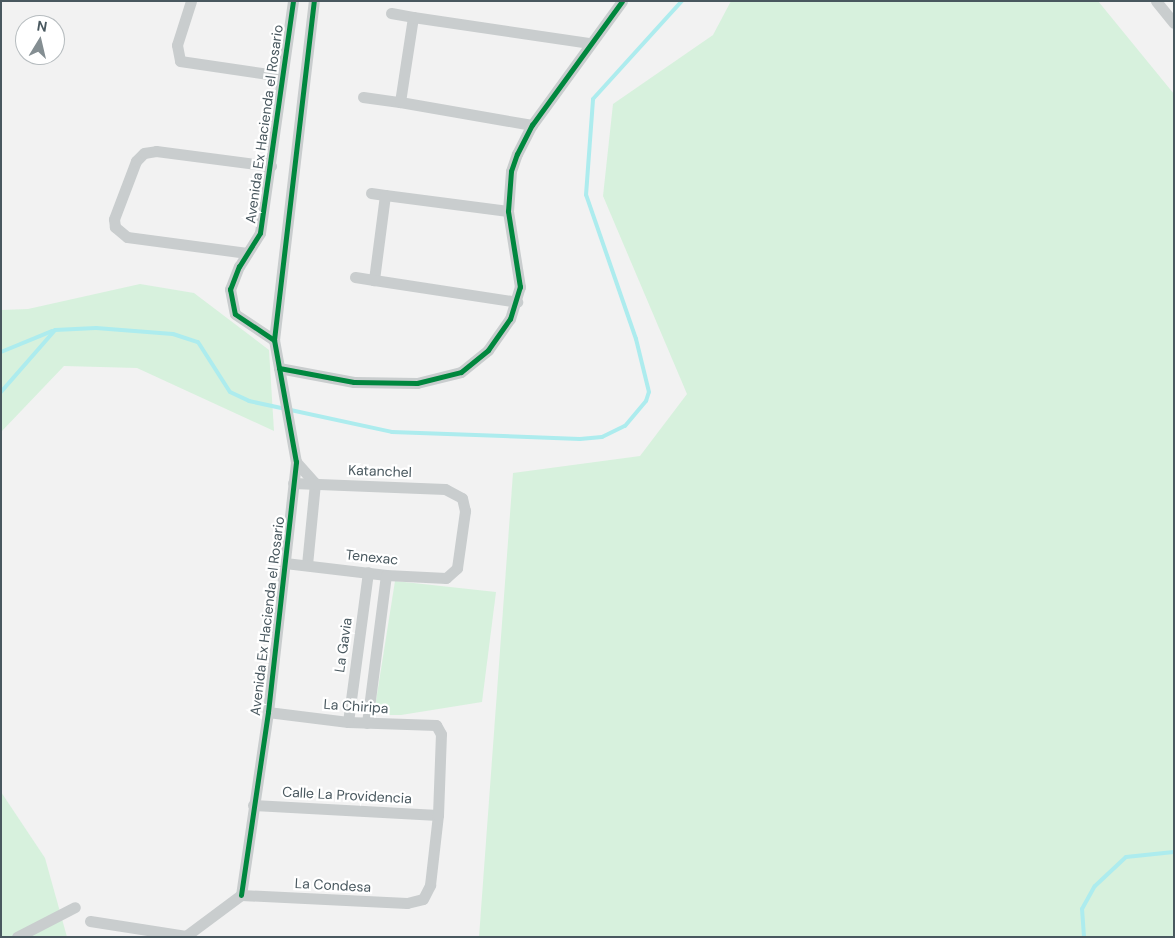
<!DOCTYPE html>
<style>
body{margin:0}
#map{position:relative;width:1175px;height:938px;overflow:hidden;background:#f2f2f2;font-family:"DM Sans",sans-serif}
div>[style]{position:absolute}
.green>*{inset:0;background:#d7f1dd}
.stream>*{height:4px;margin:-2px;padding:0 2px;transform-origin:2px;border-radius:2px;background:#adecee}
.minor>*{height:11px;margin:-5.5px;padding:0 5.5px;transform-origin:5.5px;border-radius:5.5px;background:#c9cdce}
.cycleway>*{height:5px;margin:-2.5px;padding:0 2.5px;transform-origin:2.5px;border-radius:2.5px;background:#00873e}
span{translate:-50% -50%;white-space:nowrap;text-align:center;line-height:1.15;-webkit-text-stroke:4.5px #fff;paint-order:stroke}
.street-label{font-size:14px;color:#49585f}
.frame{position:absolute;inset:0;border:2px solid #49585f;pointer-events:none}
.north{position:absolute;left:15px;top:15px;width:50px;height:50px;box-sizing:border-box;background:#fff;border:1px solid #b6bcbf;border-radius:50%;rotate:9deg;font-size:14px;font-weight:700;line-height:20px;text-align:center;color:#49585f}
.north::after{content:'';display:block;margin:auto;width:18px;height:22px;background:#848e92;clip-path:polygon(50% 0,100% 100%,50% 72%,0 100%)}
</style>
<div id="map">
<div class="green">
<i style="clip-path:polygon(731px 1px,1098px 1px,1174px 94px,1174px 937px,479px 937px,513px 473px,640px 456px,687px 394px,603px 196px,613px 104px,713px 35px)"></i>
<i style="clip-path:polygon(140px 284px,194px 293px,269px 350px,274px 431px,137px 368px,64px 366px,1px 432px,1px 310px,28px 309px)"></i>
<i style="clip-path:polygon(395px 581px,496px 592px,482px 702px,401px 715px,389px 715px,375px 707px)"></i>
<i style="clip-path:polygon(1px 792px,45px 858px,67px 937px,1px 937px)"></i>
</div>
<div class="stream">
<i style="left:1px;top:352px;width:55px;rotate:-22.4deg"></i>
<i style="left:1px;top:392px;width:82px;rotate:-48.9deg"></i>
<i style="left:55px;top:330px;width:41px;rotate:-2.8deg"></i>
<i style="left:96px;top:328px;width:77px;rotate:4.5deg"></i>
<i style="left:173px;top:334px;width:26px;rotate:18deg"></i>
<i style="left:198px;top:342px;width:59px;rotate:57.4deg"></i>
<i style="left:230px;top:392px;width:21px;rotate:25deg"></i>
<i style="left:249px;top:401px;width:146px;rotate:12.2deg"></i>
<i style="left:392px;top:432px;width:188px;rotate:2.1deg"></i>
<i style="left:580px;top:439px;width:22px;rotate:-5deg"></i>
<i style="left:602px;top:437px;width:25px;rotate:-26deg"></i>
<i style="left:625px;top:426px;width:33px;rotate:-50deg"></i>
<i style="left:646px;top:401px;width:9px;rotate:-72deg"></i>
<i style="left:649px;top:392px;width:55px;rotate:-103.8deg"></i>
<i style="left:636px;top:339px;width:152px;rotate:-109.1deg"></i>
<i style="left:586px;top:195px;width:96px;rotate:-85.8deg"></i>
<i style="left:593px;top:99px;width:132px;rotate:-47.8deg"></i>
<i style="left:1084px;top:937px;width:28px;rotate:-94deg"></i>
<i style="left:1082px;top:909px;width:26px;rotate:-61deg"></i>
<i style="left:1095px;top:886px;width:42px;rotate:-43.1deg"></i>
<i style="left:1126px;top:857px;width:48px;rotate:-5.9deg"></i>
</div>
<div class="minor">
<i style="left:191px;top:1px;width:46px;rotate:107.7deg"></i>
<i style="left:177px;top:45px;width:16px;rotate:79deg"></i>
<i style="left:180px;top:61px;width:103px;rotate:8.4deg"></i>
<i style="left:293px;top:1px;width:234px;rotate:98.1deg"></i>
<i style="left:260px;top:233px;width:39px;rotate:122deg"></i>
<i style="left:239px;top:266px;width:25px;rotate:111deg"></i>
<i style="left:230px;top:289px;width:25px;rotate:79deg"></i>
<i style="left:235px;top:314px;width:47px;rotate:33.7deg"></i>
<i style="left:274px;top:340px;width:341px;rotate:-83.3deg"></i>
<i style="left:1156px;top:1px;width:28px;rotate:51deg"></i>
<i style="left:391px;top:13px;width:22px;rotate:10deg"></i>
<i style="left:363px;top:97px;width:37px;rotate:8deg"></i>
<i style="left:532px;top:125px;width:134px;rotate:-170.1deg"></i>
<i style="left:400px;top:102px;width:86px;rotate:-81.3deg"></i>
<i style="left:413px;top:17px;width:179px;rotate:8.4deg"></i>
<i style="left:371px;top:193px;width:14px;rotate:8deg"></i>
<i style="left:508px;top:211px;width:124px;rotate:-172.6deg"></i>
<i style="left:385px;top:195px;width:86px;rotate:97.4deg"></i>
<i style="left:374px;top:280px;width:145px;rotate:8.7deg"></i>
<i style="left:247px;top:253px;width:121px;rotate:-172.4deg"></i>
<i style="left:127px;top:237px;width:16px;rotate:-140deg"></i>
<i style="left:115px;top:227px;width:8px;rotate:-97deg"></i>
<i style="left:114px;top:219px;width:62px;rotate:-69.2deg"></i>
<i style="left:136px;top:161px;width:11px;rotate:-45deg"></i>
<i style="left:144px;top:153px;width:12px;rotate:-9deg"></i>
<i style="left:156px;top:151px;width:116px;rotate:7.4deg"></i>
<i style="left:355px;top:277px;width:19px;rotate:9deg"></i>
<i style="left:279px;top:368px;width:76px;rotate:10.6deg"></i>
<i style="left:354px;top:382px;width:63px;rotate:0.9deg"></i>
<i style="left:417px;top:383px;width:45px;rotate:-14deg"></i>
<i style="left:461px;top:372px;width:35px;rotate:-39deg"></i>
<i style="left:488px;top:350px;width:38px;rotate:-55deg"></i>
<i style="left:510px;top:319px;width:34px;rotate:-73deg"></i>
<i style="left:520px;top:287px;width:77px;rotate:-99deg"></i>
<i style="left:508px;top:211px;width:40px;rotate:-85.7deg"></i>
<i style="left:511px;top:171px;width:18px;rotate:-71deg"></i>
<i style="left:517px;top:154px;width:33px;rotate:-63deg"></i>
<i style="left:532px;top:125px;width:153px;rotate:-54deg"></i>
<i style="left:296px;top:462px;width:28px;rotate:48deg"></i>
<i style="left:315px;top:483px;width:82px;rotate:95.6deg"></i>
<i style="left:285px;top:563px;width:102px;rotate:6.8deg"></i>
<i style="left:386px;top:575px;width:60px;rotate:2.9deg"></i>
<i style="left:446px;top:578px;width:15px;rotate:-42deg"></i>
<i style="left:457px;top:568px;width:58px;rotate:-82deg"></i>
<i style="left:465px;top:511px;width:13px;rotate:-103deg"></i>
<i style="left:462px;top:498px;width:19px;rotate:-152deg"></i>
<i style="left:445px;top:489px;width:152px;rotate:-177.7deg"></i>
<i style="left:348px;top:722px;width:151px;rotate:-82.4deg"></i>
<i style="left:367px;top:723px;width:149px;rotate:-82.7deg"></i>
<i style="left:253px;top:805px;width:185px;rotate:3.1deg"></i>
<i style="left:241px;top:895px;width:185px;rotate:-81.6deg"></i>
<i style="left:268px;top:712px;width:252px;rotate:-83.6deg"></i>
<i style="left:296px;top:462px;width:124px;rotate:-100.2deg"></i>
<i style="left:241px;top:895px;width:166px;rotate:2.8deg"></i>
<i style="left:407px;top:903px;width:16px;rotate:-14deg"></i>
<i style="left:423px;top:899px;width:16px;rotate:-63deg"></i>
<i style="left:430px;top:885px;width:70px;rotate:-83.5deg"></i>
<i style="left:438px;top:815px;width:81px;rotate:-87.9deg"></i>
<i style="left:441px;top:734px;width:10px;rotate:-119deg"></i>
<i style="left:436px;top:725px;width:88px;rotate:-178deg"></i>
<i style="left:348px;top:722px;width:81px;rotate:-172.9deg"></i>
<i style="left:90px;top:921px;width:97px;rotate:8.9deg"></i>
<i style="left:186px;top:936px;width:69px;rotate:-36.7deg"></i>
<i style="left:17px;top:937px;width:65px;rotate:-27.3deg"></i>
</div>
<div class="cycleway">
<i style="left:293px;top:1px;width:234px;rotate:98.1deg"></i>
<i style="left:260px;top:233px;width:39px;rotate:122deg"></i>
<i style="left:239px;top:266px;width:25px;rotate:111deg"></i>
<i style="left:230px;top:289px;width:25px;rotate:79deg"></i>
<i style="left:235px;top:314px;width:47px;rotate:33.7deg"></i>
<i style="left:274px;top:340px;width:341px;rotate:-83.3deg"></i>
<i style="left:279px;top:368px;width:76px;rotate:10.6deg"></i>
<i style="left:354px;top:382px;width:63px;rotate:0.9deg"></i>
<i style="left:417px;top:383px;width:45px;rotate:-14deg"></i>
<i style="left:461px;top:372px;width:35px;rotate:-39deg"></i>
<i style="left:488px;top:350px;width:38px;rotate:-55deg"></i>
<i style="left:510px;top:319px;width:34px;rotate:-73deg"></i>
<i style="left:520px;top:287px;width:77px;rotate:-99deg"></i>
<i style="left:508px;top:211px;width:40px;rotate:-85.7deg"></i>
<i style="left:511px;top:171px;width:18px;rotate:-71deg"></i>
<i style="left:517px;top:154px;width:33px;rotate:-63deg"></i>
<i style="left:532px;top:125px;width:153px;rotate:-54deg"></i>
<i style="left:241px;top:895px;width:185px;rotate:-81.6deg"></i>
<i style="left:268px;top:712px;width:252px;rotate:-83.6deg"></i>
<i style="left:296px;top:462px;width:124px;rotate:-100.2deg"></i>
</div>
<div class="street-label">
<span style="left:264px;top:124px;rotate:-82deg">Avenida Ex Hacienda el Rosario</span>
<span style="left:380px;top:471px;rotate:2deg">Katanchel</span>
<span style="left:372px;top:557px;rotate:6deg">Tenexac</span>
<span style="left:267px;top:616px;rotate:-83deg">Avenida Ex Hacienda el Rosario</span>
<span style="left:343px;top:645px;rotate:-82deg">La Gavia</span>
<span style="left:356px;top:706px;rotate:4deg">La Chiripa</span>
<span style="left:347px;top:795px;rotate:3deg">Calle La Providencia</span>
<span style="left:333px;top:885px;rotate:3deg">La Condesa</span>
</div>
<div class="frame"></div>
<div class="north">N</div>
</div>
